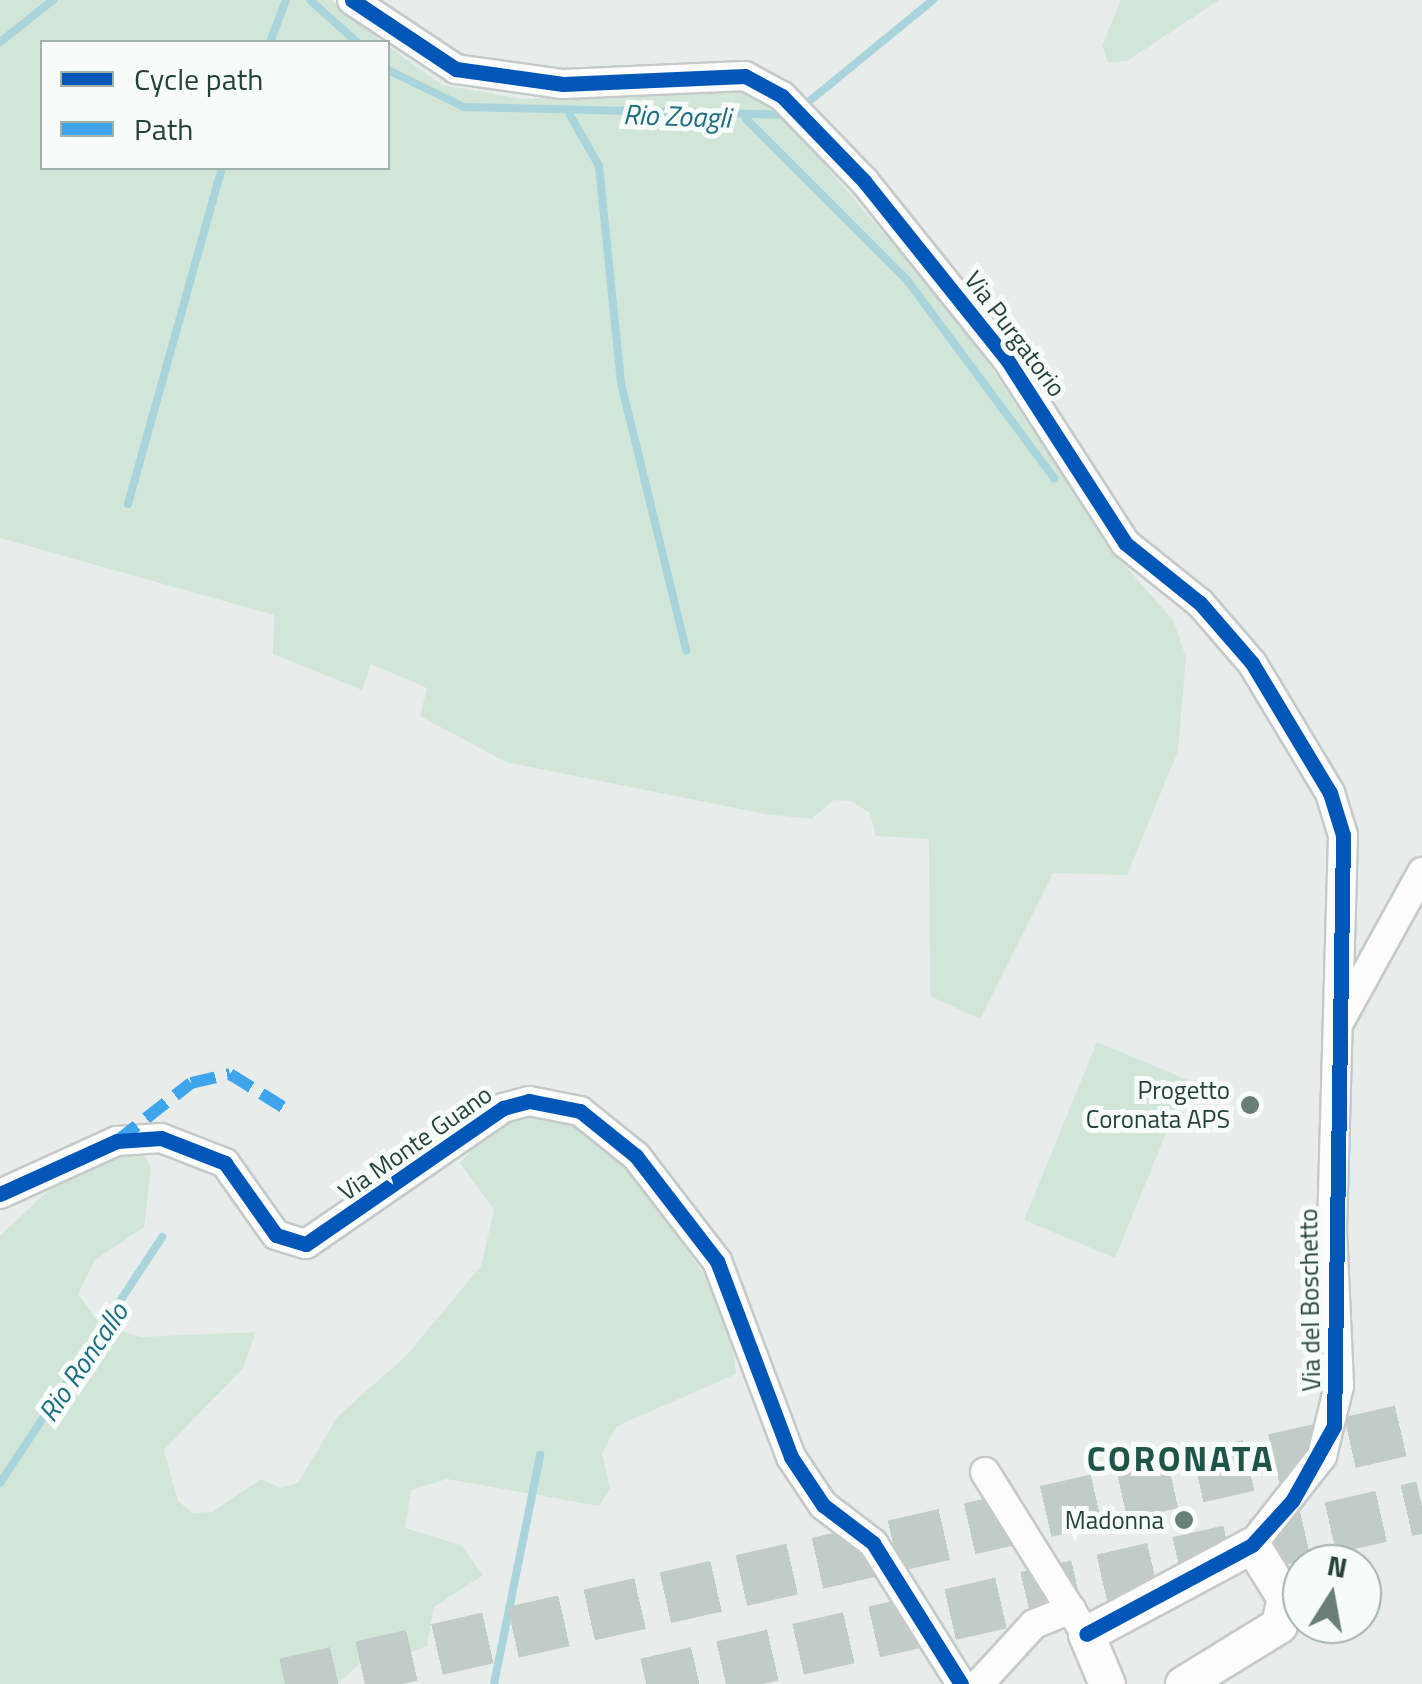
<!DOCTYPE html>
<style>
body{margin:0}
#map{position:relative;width:1422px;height:1684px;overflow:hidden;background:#e8edeb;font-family:"Titillium Web",sans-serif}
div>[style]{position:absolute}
.green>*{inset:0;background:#d1e6d8}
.stream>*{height:8px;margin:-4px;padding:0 4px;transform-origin:4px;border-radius:4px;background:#a9d4db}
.motorway-tunnel>*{height:52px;margin-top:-26px;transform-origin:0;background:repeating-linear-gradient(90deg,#c1cbc8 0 52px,transparent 0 78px)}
.roads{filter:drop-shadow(2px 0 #c5cac8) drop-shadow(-2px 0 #c5cac8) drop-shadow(0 2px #c5cac8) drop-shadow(0 -2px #c5cac8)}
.minor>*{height:28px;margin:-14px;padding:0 14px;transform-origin:14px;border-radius:14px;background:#fcfcfc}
.tertiary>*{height:35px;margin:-17.5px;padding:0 17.5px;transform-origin:17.5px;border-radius:17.5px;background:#fcfcfc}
.quiet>*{height:12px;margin-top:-6px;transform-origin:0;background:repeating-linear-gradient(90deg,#3ea4ec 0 25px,transparent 0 37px)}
.cycleway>*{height:15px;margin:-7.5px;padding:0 7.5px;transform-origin:7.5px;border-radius:7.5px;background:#0057b8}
.dots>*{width:28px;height:28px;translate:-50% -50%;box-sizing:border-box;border:5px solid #f7fbf9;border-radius:50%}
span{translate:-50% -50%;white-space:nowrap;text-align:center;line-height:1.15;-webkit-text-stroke:10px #f7fbf9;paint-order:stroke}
.street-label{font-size:25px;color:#24423a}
.poi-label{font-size:25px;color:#24423a}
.right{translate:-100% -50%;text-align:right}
.water-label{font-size:28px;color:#1c6f80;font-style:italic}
.district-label{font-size:35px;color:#1f5548;font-weight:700;letter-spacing:2.5px}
.legend{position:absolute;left:40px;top:40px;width:350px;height:130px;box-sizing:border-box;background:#f7fbf9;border:2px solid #a3b1ad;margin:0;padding:12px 18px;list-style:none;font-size:30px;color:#24423a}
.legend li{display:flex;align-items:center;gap:20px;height:50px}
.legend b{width:50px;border:2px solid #a3b1ad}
.north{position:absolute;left:1282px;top:1544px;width:100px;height:100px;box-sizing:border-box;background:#f7fbf9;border:2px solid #a3b1ad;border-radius:50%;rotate:11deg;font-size:28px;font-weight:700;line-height:40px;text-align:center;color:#24423a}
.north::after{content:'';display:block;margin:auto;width:35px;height:45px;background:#697e78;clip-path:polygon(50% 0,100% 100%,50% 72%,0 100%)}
</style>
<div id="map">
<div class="green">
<i style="clip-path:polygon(0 0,332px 0,382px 42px,42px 42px,42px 168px,388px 168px,388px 46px,442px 85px,523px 99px,734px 89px,767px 98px,961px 323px,1120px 560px,1173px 620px,1186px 657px,1178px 751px,1127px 875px,1053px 873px,980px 1019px,930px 996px,929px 839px,876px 836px,870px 813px,851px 801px,834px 800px,811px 819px,765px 814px,506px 762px,420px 716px,427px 688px,371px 664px,362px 690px,273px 654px,274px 615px,0 538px)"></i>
<i style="clip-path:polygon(1121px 0,1219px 0,1127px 61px,1108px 63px,1102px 45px)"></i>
<i style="clip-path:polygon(1097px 1042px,1188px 1080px,1115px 1258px,1024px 1220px)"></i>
<i style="clip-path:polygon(505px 1114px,578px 1117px,637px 1177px,728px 1310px,736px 1374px,617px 1426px,602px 1453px,610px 1489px,599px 1506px,447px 1479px,411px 1490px,405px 1528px,461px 1545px,483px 1575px,434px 1607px,427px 1646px,409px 1653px,371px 1654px,337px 1684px,0 1684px,0 1236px,58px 1181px,142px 1146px,151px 1169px,144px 1227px,95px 1260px,78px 1294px,100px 1324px,140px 1337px,256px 1332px,243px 1368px,164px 1450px,178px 1501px,193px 1513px,212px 1512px,261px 1479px,280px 1488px,298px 1483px,338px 1416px,406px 1356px,481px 1266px,494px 1210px,460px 1163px)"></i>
</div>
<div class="stream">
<i style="left:310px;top:0;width:63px;rotate:41.8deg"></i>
<i style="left:0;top:42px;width:68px;rotate:-38.4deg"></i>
<i style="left:270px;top:42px;width:45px;rotate:-69.1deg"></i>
<i style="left:388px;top:70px;width:85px;rotate:26deg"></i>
<i style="left:464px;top:107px;width:325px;rotate:1.4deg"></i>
<i style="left:801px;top:108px;width:171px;rotate:-39.3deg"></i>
<i style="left:570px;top:115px;width:59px;rotate:60.4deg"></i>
<i style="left:599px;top:166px;width:218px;rotate:84.2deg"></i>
<i style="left:621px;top:383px;width:275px;rotate:76.3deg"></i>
<i style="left:746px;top:119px;width:228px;rotate:45deg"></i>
<i style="left:907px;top:280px;width:247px;rotate:53.4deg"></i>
<i style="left:128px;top:504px;width:349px;rotate:-74.4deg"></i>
<i style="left:0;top:1483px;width:295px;rotate:-56.6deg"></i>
<i style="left:494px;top:1684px;width:234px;rotate:-78.6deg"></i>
</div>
<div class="motorway-tunnel">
<i style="left:285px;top:1684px;width:1166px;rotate:-12.78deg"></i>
<i style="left:646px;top:1684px;width:796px;rotate:-12.85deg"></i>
</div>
<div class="roads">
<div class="minor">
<i style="left:352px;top:0;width:125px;rotate:33.6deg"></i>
<i style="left:456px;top:69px;width:108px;rotate:8deg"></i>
<i style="left:563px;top:84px;width:182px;rotate:-2.5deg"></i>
<i style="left:745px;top:76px;width:42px;rotate:28.4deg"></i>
<i style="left:782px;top:96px;width:118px;rotate:46deg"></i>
<i style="left:864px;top:181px;width:227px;rotate:51.3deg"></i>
<i style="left:1006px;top:358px;width:220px;rotate:57.2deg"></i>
<i style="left:1125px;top:543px;width:96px;rotate:38.7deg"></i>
<i style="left:1200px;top:603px;width:79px;rotate:49.1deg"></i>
<i style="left:1252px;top:663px;width:152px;rotate:59deg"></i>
<i style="left:1330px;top:793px;width:44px;rotate:72.8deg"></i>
<i style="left:1343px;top:835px;width:395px;rotate:91.6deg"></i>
<i style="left:1332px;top:1230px;width:156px;rotate:87.4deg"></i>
<i style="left:1339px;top:1386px;width:72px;rotate:103.7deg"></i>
<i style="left:1322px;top:1456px;width:113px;rotate:128.2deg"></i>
<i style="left:1341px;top:1019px;width:168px;rotate:-61.1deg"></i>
<i style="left:0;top:1194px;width:128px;rotate:-24.4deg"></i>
<i style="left:117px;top:1141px;width:44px;rotate:-3.9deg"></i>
<i style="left:161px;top:1138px;width:69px;rotate:21.3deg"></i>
<i style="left:225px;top:1163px;width:88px;rotate:54.7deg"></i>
<i style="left:276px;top:1235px;width:31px;rotate:17deg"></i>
<i style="left:306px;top:1244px;width:239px;rotate:-34.6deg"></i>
<i style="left:503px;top:1108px;width:27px;rotate:-15deg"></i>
<i style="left:529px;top:1101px;width:52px;rotate:11.1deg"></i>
<i style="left:580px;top:1111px;width:72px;rotate:38.8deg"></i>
<i style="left:636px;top:1156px;width:133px;rotate:52.4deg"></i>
<i style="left:717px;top:1261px;width:210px;rotate:69.3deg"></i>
<i style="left:791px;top:1457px;width:58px;rotate:56.3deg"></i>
<i style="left:823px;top:1505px;width:63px;rotate:37.2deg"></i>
<i style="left:873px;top:1543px;width:166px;rotate:58deg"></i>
<i style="left:985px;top:1472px;width:191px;rotate:58.1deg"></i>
<i style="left:979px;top:1684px;width:81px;rotate:-47.5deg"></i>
<i style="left:1034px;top:1624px;width:40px;rotate:-22deg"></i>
</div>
<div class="tertiary">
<i style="left:1107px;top:1684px;width:54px;rotate:-112.8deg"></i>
<i style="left:1086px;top:1634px;width:188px;rotate:-28.2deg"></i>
<i style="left:1252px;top:1545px;width:62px;rotate:58.1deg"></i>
<i style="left:1285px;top:1598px;width:28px;rotate:103deg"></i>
<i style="left:1279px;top:1625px;width:113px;rotate:148.4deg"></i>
</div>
</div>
<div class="quiet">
<i style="left:117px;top:1141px;width:94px;rotate:-38.1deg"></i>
<i style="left:191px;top:1083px;width:40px;rotate:-13deg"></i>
<i style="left:230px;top:1074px;width:72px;rotate:31.9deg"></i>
</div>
<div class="cycleway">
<i style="left:352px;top:0;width:125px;rotate:33.6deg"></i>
<i style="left:456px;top:69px;width:108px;rotate:8deg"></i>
<i style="left:563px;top:84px;width:182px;rotate:-2.5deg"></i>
<i style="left:745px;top:76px;width:42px;rotate:28.4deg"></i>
<i style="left:782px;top:96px;width:118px;rotate:46deg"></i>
<i style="left:864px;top:181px;width:227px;rotate:51.3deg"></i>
<i style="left:1006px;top:358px;width:220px;rotate:57.2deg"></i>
<i style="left:1125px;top:543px;width:96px;rotate:38.7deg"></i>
<i style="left:1200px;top:603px;width:79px;rotate:49.1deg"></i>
<i style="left:1252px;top:663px;width:152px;rotate:59deg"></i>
<i style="left:1330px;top:793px;width:44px;rotate:72.8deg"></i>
<i style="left:1343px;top:835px;width:591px;rotate:90.87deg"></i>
<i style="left:1334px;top:1426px;width:86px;rotate:119.2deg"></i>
<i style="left:1292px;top:1501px;width:59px;rotate:132.3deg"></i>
<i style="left:1252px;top:1545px;width:188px;rotate:151.8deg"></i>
<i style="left:0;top:1194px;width:128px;rotate:-24.4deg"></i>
<i style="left:117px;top:1141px;width:44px;rotate:-3.9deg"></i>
<i style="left:161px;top:1138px;width:69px;rotate:21.3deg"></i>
<i style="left:225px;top:1163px;width:88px;rotate:54.7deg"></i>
<i style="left:276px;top:1235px;width:31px;rotate:17deg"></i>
<i style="left:306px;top:1244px;width:239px;rotate:-34.6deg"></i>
<i style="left:503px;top:1108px;width:27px;rotate:-15deg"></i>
<i style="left:529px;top:1101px;width:52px;rotate:11.1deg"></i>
<i style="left:580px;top:1111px;width:72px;rotate:38.8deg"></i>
<i style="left:636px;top:1156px;width:133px;rotate:52.4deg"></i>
<i style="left:717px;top:1261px;width:210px;rotate:69.3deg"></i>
<i style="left:791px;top:1457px;width:58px;rotate:56.3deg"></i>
<i style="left:823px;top:1505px;width:63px;rotate:37.2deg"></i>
<i style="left:873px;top:1543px;width:166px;rotate:58deg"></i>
</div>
<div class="dots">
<i style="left:1250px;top:1105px;background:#697e78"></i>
<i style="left:1184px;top:1520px;background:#697e78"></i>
</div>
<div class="street-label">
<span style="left:1015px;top:334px;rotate:53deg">Via Purgatorio</span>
<span style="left:415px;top:1143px;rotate:-35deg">Via Monte Guano</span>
<span style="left:1310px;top:1300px;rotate:-91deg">Via del Boschetto</span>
</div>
<div class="poi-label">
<span class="right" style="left:1230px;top:1105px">Progetto<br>Coronata APS</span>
<span class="right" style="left:1164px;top:1520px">Madonna</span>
</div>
<div class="water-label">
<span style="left:677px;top:116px;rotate:2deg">Rio Zoagli</span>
<span style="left:83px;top:1362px;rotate:-56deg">Rio Roncallo</span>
</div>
<div class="district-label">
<span style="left:1181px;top:1458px">CORONATA</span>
</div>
<ul class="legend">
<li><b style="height:12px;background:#0057b8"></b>Cycle path</li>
<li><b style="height:12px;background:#3ea4ec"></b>Path</li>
</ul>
<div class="north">N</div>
</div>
